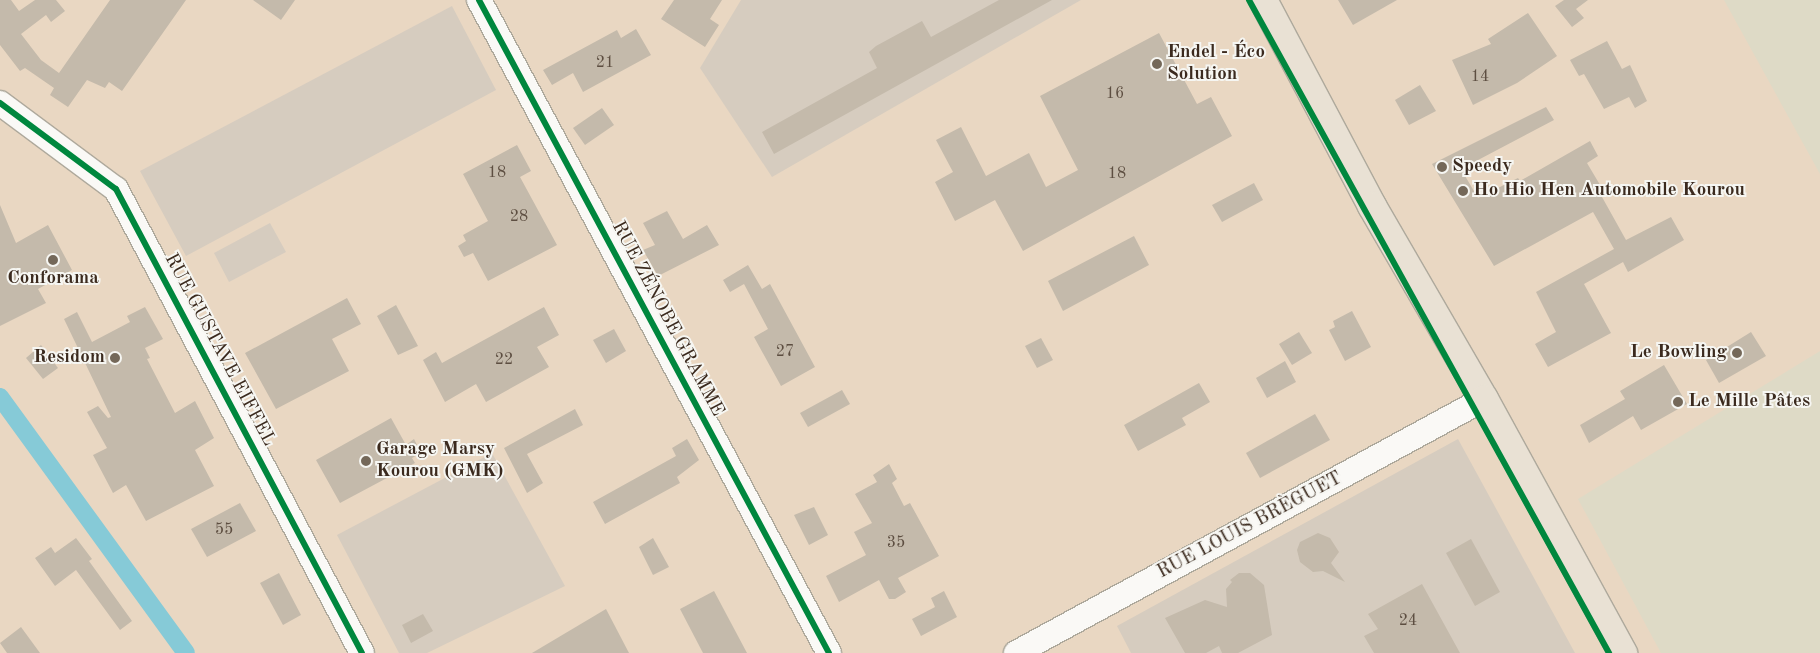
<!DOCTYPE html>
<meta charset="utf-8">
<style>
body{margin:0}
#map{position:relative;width:1820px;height:653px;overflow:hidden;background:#dedac6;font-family:"Old Standard TT",serif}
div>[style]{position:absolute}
.built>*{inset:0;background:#e9d7c2}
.industrial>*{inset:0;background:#d6ccbf}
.canal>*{height:18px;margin:-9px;padding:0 9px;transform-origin:9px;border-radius:9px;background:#86cad7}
.building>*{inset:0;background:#c4baab}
.roads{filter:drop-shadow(1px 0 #aea99c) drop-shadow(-1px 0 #aea99c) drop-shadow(0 1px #aea99c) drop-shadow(0 -1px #aea99c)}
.minor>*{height:24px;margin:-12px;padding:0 12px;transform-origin:12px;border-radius:12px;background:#faf9f6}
.major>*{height:28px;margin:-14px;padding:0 14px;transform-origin:14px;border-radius:14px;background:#e9e1d4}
.cycleway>*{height:6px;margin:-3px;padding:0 3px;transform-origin:3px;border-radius:3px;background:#00873e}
.dots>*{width:14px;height:14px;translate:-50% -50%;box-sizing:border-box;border:2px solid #f6f6f2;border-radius:50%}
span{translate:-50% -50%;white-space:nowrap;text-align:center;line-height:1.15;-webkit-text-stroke:4px #f6f6f2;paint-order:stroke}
.number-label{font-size:16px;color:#5d4e41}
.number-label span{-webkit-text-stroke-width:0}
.poi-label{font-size:19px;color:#3b2a1e;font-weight:700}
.left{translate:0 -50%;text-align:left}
.right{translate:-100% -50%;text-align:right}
.street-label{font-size:19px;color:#3b2a1e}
</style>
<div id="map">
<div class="built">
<i style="clip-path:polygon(0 0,1724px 0,1820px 174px,1820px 351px,1578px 499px,1661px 653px,0 653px)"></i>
</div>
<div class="industrial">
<i style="clip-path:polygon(741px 0,1081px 0,772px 177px,700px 68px)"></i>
<i style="clip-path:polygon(452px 6px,496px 90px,186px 256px,140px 171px)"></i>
<i style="clip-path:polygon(270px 223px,286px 252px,229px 282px,214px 253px)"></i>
<i style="clip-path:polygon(1458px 439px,1575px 653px,1131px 653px,1117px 626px)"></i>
<i style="clip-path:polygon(492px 453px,565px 586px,427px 653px,399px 653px,337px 535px)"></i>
</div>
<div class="canal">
<i style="left:0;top:397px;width:316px;rotate:54deg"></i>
</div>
<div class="building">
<i style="clip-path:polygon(0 0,11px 0,19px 11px,35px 0,56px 0,65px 11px,51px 22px,46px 15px,21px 34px,41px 60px,59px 73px,110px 0,186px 0,122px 91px,109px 82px,105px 88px,87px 80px,68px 107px,50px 95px,54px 88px,25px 68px,20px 71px,0 45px)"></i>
<i style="clip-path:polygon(253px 0,295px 0,281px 20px)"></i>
<i style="clip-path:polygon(674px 0,722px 0,710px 19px,719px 25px,705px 47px,661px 19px)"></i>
<i style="clip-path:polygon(999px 0,1052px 0,774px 154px,762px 132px,877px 68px,869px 52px,876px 46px,922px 21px,931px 37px)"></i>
<i style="clip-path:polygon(1338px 0,1397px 0,1353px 25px)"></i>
<i style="clip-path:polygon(1564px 0,1588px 0,1576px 9px,1584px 18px,1572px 27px,1555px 6px)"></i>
<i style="clip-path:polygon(1528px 13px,1557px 56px,1517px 83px,1473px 105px,1452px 60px,1491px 44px,1488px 39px)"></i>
<i style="clip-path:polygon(636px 29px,651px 55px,583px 92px,573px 73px,552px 85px,543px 70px,617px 30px,621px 38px)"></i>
<i style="clip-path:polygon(1159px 33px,1197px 104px,1211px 97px,1232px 136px,1023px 251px,995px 200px,955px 221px,935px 182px,953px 172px,936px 140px,961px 127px,986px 176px,1029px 153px,1046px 187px,1078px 170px,1040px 96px)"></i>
<i style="clip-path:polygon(1607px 41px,1622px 69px,1630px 65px,1647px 101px,1635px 108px,1629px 97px,1604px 109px,1584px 74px,1579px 76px,1570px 60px)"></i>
<i style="clip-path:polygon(1420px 85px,1436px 111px,1409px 125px,1395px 100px)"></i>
<i style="clip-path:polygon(1546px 107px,1554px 120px,1461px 169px,1478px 198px,1518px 178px,1520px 181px,1590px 141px,1598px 156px,1587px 163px,1606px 195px,1602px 197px,1626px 240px,1671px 217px,1684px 240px,1628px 272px,1623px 262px,1584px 284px,1611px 333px,1548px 367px,1535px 344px,1556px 332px,1536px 292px,1614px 249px,1593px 212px,1494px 266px,1432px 164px)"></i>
<i style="clip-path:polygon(602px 108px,614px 125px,585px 145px,573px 128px)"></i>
<i style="clip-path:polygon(517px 145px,531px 171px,520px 177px,557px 245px,488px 281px,473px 253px,464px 257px,458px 246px,466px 241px,463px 235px,488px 221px,463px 174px)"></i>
<i style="clip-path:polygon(1254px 183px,1263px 200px,1222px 222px,1212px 205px)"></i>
<i style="clip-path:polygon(0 205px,16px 243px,48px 225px,72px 270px,38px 289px,46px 303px,0 326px)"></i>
<i style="clip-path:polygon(667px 211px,683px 239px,707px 225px,719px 245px,658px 276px,643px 250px,655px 245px,643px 223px)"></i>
<i style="clip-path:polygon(1134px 236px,1149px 265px,1063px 311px,1048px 281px)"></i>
<i style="clip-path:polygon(748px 265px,762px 289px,770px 284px,815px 367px,781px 386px,754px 337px,768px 329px,744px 284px,730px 292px,723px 280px)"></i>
<i style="clip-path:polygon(347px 298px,361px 324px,332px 339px,349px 371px,276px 409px,245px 353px)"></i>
<i style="clip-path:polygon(396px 305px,418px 346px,398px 355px,377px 316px)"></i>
<i style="clip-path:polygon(145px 307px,163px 339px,145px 348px,150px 358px,147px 359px,175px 413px,195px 401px,214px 438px,195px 450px,214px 486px,146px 521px,126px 485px,113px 493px,93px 455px,107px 448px,87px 412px,98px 406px,108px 418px,111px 417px,64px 319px,77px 312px,92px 342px,130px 322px,127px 316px)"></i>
<i style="clip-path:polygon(544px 307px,559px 335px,537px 347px,549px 367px,486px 402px,476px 384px,445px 402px,423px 360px,436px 352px,442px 363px)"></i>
<i style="clip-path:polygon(1352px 311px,1371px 347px,1345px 361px,1329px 330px,1335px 327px,1333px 321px)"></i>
<i style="clip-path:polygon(614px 329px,626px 351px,606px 363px,593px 340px)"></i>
<i style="clip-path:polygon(1299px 332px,1312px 353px,1292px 365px,1279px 344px)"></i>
<i style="clip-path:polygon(1751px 332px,1766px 356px,1719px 383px,1706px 360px)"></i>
<i style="clip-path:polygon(1041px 338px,1053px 360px,1037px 368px,1025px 346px)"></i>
<i style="clip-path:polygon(41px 345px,58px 368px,43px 379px,26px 358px)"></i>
<i style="clip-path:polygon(1285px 361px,1296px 382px,1267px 398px,1256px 378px)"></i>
<i style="clip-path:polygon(1664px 365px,1687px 404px,1641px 430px,1633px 416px,1589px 443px,1580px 425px,1625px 399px,1620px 391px)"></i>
<i style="clip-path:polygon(1199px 383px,1210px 402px,1182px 418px,1186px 425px,1138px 451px,1124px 425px)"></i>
<i style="clip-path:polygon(842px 390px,850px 404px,808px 427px,800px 413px)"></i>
<i style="clip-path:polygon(575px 409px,583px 425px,527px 454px,543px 483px,527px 493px,504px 448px)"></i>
<i style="clip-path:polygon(1315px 414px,1330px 440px,1260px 478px,1246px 453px)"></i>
<i style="clip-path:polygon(391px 418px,406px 445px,414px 439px,421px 453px,412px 458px,415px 463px,340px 503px,316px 460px)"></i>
<i style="clip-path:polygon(687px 439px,699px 460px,677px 477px,680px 483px,605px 524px,593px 502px,676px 456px,672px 448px)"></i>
<i style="clip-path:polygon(889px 464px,897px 479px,892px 483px,904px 506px,910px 503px,939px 556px,898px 578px,906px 592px,895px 599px,889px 599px,879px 580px,839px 602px,826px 576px,866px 555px,854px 532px,872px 523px,855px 494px,877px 482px,873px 475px)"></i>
<i style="clip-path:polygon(240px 503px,256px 531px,207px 557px,191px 529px)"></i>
<i style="clip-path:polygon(814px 507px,828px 535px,809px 545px,794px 515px)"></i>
<i style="clip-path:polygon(1318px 533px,1330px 538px,1339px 552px,1331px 563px,1345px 582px,1323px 571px,1313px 572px,1300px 562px,1297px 550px,1300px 542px)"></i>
<i style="clip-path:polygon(76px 538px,92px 559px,89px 561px,132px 621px,120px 630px,76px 570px,55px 586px,35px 558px,51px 547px,55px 553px)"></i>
<i style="clip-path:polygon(653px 538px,669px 567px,653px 575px,639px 547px)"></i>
<i style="clip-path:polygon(1471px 539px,1500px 592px,1475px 606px,1446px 553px)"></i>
<i style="clip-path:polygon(279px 573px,301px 615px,283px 625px,260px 583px)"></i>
<i style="clip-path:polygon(1239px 573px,1250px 573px,1264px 585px,1272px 635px,1238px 653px,1222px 653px,1219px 646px,1206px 653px,1185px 653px,1165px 618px,1205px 600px,1227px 607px,1226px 589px,1232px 582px,1230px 580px)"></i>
<i style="clip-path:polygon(1422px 584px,1460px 653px,1374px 653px,1364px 636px,1378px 629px,1368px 614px)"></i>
<i style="clip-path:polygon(714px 591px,747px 653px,703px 653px,680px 609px)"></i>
<i style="clip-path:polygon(944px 591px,957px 617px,921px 636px,912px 619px,935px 607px,931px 598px)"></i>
<i style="clip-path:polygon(606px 609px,629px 653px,532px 653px)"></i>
<i style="clip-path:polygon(423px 614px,433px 631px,411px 643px,402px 625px)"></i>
<i style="clip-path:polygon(21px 627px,40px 653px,7px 653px,0 643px)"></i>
</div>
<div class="roads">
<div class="minor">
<i style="left:479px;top:0;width:741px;rotate:61.81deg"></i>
<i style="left:0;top:103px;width:144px;rotate:36.6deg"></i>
<i style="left:116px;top:189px;width:525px;rotate:62.07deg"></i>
<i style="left:1016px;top:653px;width:532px;rotate:-28.49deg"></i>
</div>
<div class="major">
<i style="left:1263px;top:0;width:233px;rotate:62.1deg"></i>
<i style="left:1372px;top:206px;width:223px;rotate:59.9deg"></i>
<i style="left:1484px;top:399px;width:290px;rotate:61.3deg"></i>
</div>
</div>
<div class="cycleway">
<i style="left:479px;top:0;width:741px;rotate:61.81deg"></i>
<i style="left:1249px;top:0;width:746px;rotate:61.13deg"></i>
<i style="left:0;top:103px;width:144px;rotate:36.6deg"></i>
<i style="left:116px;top:189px;width:525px;rotate:62.07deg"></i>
</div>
<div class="dots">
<i style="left:1157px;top:64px;background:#746859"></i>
<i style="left:1442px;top:167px;background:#746859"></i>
<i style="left:1463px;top:191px;background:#746859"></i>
<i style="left:53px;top:260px;background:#746859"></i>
<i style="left:1737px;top:353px;background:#746859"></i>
<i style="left:115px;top:358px;background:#746859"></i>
<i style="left:1678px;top:402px;background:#746859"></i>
<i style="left:366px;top:461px;background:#746859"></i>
</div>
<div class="number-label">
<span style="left:605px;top:63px">21</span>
<span style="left:1480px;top:77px">14</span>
<span style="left:1115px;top:94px">16</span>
<span style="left:497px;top:173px">18</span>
<span style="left:1117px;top:174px">18</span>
<span style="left:519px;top:217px">28</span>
<span style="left:785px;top:352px">27</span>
<span style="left:504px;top:360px">22</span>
<span style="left:224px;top:530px">55</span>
<span style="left:896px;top:543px">35</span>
<span style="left:1408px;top:621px">24</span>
</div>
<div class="poi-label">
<span class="left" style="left:1167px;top:64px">Endel - Éco<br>Solution</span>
<span class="left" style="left:1452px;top:167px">Speedy</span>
<span class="left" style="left:1473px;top:191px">Ho Hio Hen Automobile Kourou</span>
<span style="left:53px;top:279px">Conforama</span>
<span class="right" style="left:1727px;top:353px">Le Bowling</span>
<span class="right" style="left:105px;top:358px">Residom</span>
<span class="left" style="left:1688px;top:402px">Le Mille Pâtes</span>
<span class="left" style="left:376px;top:461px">Garage Marsy<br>Kourou (GMK)</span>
</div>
<div class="street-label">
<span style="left:667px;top:319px;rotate:62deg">RUE ZÉNOBE GRAMME</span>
<span style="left:219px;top:350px;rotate:62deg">RUE GUSTAVE EIFFEL</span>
<span style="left:1250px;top:526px;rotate:-28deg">RUE LOUIS BRÈGUET</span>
</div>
</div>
